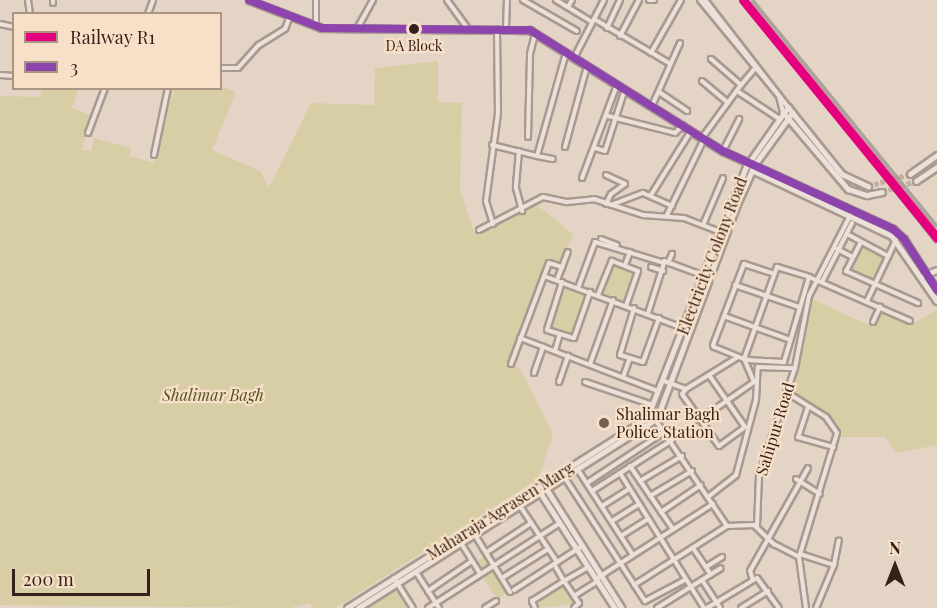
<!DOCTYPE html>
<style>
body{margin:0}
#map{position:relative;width:937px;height:608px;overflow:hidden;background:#e4d4c5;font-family:"Playfair Display",serif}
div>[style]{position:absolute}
.green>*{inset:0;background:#d8cea6}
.stream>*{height:1.5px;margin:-0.75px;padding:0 0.75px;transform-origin:0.75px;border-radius:0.75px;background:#b3c6b6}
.tertiary-tunnel>*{height:4.5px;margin-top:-2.25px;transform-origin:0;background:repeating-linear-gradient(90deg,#c1b0a3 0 4.5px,transparent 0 6.5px)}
.roads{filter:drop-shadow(2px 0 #a89a90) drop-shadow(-2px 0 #a89a90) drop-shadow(0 2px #a89a90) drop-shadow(0 -2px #a89a90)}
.minor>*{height:4px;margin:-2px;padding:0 2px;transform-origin:2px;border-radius:2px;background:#ebe1d8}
.tertiary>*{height:4.5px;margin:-2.25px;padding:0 2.25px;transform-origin:2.25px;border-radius:2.25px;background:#ebe1d8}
.rail>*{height:4px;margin-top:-2px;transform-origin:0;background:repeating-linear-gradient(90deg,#f8e0c8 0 4.5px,#a9a099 0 9px);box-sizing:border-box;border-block:2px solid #a9a099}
.bus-1>*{height:8px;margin:-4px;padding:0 4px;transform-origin:4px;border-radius:4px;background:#8e44ad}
.rail-1>*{height:9px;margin:-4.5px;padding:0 4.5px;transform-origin:4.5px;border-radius:4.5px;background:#e5007d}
.dots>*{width:16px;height:16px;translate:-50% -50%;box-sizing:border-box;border:3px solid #f8e0c8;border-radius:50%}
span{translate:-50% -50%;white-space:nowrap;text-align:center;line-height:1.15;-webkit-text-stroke:4.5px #f8e0c8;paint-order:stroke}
.bus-label{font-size:14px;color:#352119}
.street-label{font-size:16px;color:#352119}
.park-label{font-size:16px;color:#51531e;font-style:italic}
.poi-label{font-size:16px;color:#352119}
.left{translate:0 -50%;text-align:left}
.legend{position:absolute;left:12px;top:12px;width:210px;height:78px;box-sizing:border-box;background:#f8e0c8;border:2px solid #aa9482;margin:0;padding:8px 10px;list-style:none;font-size:18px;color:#352119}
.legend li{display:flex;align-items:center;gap:12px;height:30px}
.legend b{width:30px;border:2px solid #aa9482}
.north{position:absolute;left:865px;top:536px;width:60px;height:60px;-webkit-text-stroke:4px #f8e0c8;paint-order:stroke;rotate:0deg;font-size:16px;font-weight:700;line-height:24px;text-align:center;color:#352119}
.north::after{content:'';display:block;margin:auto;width:21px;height:27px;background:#352119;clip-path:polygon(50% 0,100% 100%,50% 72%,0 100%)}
.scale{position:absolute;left:12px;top:569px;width:138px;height:27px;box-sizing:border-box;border:3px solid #352119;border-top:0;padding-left:8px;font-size:18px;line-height:21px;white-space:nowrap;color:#352119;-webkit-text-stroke:4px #f8e0c8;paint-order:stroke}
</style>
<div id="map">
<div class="green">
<i style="clip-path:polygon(438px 61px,438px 102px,462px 103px,460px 190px,475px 235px,537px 205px,573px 234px,562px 262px,548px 258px,508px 364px,520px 369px,553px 434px,538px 479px,335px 608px,313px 608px,310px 603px,290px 608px,0 605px,0 96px,41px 97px,42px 89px,78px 89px,72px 108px,90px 115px,82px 150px,91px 151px,94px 138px,131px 148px,129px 156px,154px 163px,174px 89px,221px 86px,236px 92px,212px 150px,260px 171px,269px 188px,311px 103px,374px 105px,375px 68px)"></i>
<i style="clip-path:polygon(860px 244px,887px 257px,875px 282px,848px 270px)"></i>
<i style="clip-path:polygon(612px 262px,636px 271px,624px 303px,600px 294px)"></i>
<i style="clip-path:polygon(563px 284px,588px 293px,572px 337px,547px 328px)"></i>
<i style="clip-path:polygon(812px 299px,873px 327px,882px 313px,910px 325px,937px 310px,937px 445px,896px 453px,885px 437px,842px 437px,829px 414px,789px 391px,804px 348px)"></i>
<i style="clip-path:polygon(488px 554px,511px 590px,497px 599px,474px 563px)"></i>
<i style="clip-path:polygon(564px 583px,577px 604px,537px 608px,534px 602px)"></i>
<i style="clip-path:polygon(398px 586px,414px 608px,363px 608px)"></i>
</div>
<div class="stream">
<i style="left:860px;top:244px;width:30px;rotate:26deg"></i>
<i style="left:887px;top:257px;width:28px;rotate:116deg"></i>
<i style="left:875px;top:282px;width:28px;rotate:-159deg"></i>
<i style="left:849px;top:272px;width:30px;rotate:-69deg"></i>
</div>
<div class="tertiary-tunnel">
<i style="left:868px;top:186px;width:44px;rotate:-15.9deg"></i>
<i style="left:882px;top:192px;width:36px;rotate:-18deg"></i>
</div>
<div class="roads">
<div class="minor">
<i style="left:28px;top:0;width:14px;rotate:82deg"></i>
<i style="left:447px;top:0;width:34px;rotate:54deg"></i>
<i style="left:523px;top:0;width:62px;rotate:29.9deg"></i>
<i style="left:556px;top:0;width:42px;rotate:31.4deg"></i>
<i style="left:649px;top:0;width:5px"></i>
<i style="left:700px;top:0;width:124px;rotate:50.5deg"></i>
<i style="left:779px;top:96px;width:16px;rotate:76deg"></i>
<i style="left:705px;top:0;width:135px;rotate:52.2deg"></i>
<i style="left:53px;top:3px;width:3px;rotate:-90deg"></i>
<i style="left:568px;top:7px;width:8px;rotate:-60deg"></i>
<i style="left:148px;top:14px;width:15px;rotate:-70deg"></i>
<i style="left:594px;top:19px;width:87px;rotate:30.4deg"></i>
<i style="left:0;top:24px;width:14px;rotate:12deg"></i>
<i style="left:316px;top:26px;width:26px;rotate:-90deg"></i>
<i style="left:358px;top:27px;width:31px;rotate:-61deg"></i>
<i style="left:506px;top:28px;width:28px;rotate:-88deg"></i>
<i style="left:607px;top:28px;width:31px;rotate:-65deg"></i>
<i style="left:620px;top:36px;width:41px;rotate:-62.2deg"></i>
<i style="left:651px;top:53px;width:61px;rotate:-60.5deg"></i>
<i style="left:574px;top:58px;width:65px;rotate:-62.7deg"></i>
<i style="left:220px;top:68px;width:18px"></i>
<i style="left:238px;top:68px;width:31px;rotate:-48deg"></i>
<i style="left:259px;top:45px;width:31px;rotate:-32deg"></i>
<i style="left:285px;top:29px;width:14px;rotate:-69deg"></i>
<i style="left:0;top:75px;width:14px;rotate:4deg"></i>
<i style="left:702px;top:81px;width:34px;rotate:40deg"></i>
<i style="left:741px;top:85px;width:23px;rotate:-50deg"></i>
<i style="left:737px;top:91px;width:49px;rotate:33.4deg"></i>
<i style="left:659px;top:92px;width:34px;rotate:34deg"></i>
<i style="left:652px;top:106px;width:69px;rotate:-66deg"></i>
<i style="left:608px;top:116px;width:69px;rotate:14.2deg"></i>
<i style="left:675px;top:133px;width:11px;rotate:-45deg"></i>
<i style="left:88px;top:133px;width:48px;rotate:-69.3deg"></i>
<i style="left:528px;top:137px;width:83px;rotate:-88.6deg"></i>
<i style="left:530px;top:54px;width:21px;rotate:-76deg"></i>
<i style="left:702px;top:138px;width:66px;rotate:-53.7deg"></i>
<i style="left:741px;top:85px;width:40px;rotate:-139deg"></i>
<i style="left:492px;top:145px;width:46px;rotate:13.7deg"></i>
<i style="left:537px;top:156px;width:107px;rotate:-74.3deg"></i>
<i style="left:565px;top:147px;width:84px;rotate:-74.8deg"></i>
<i style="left:595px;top:148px;width:10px;rotate:17deg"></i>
<i style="left:605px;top:151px;width:65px;rotate:-72.1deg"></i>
<i style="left:519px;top:151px;width:37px;rotate:95deg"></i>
<i style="left:516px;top:188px;width:24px;rotate:75deg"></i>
<i style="left:723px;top:151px;width:36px;rotate:-63deg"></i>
<i style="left:154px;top:155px;width:68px;rotate:-78.2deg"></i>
<i style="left:537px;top:156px;width:16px;rotate:11deg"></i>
<i style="left:606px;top:175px;width:21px;rotate:25deg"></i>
<i style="left:625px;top:184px;width:17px;rotate:144deg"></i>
<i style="left:611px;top:194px;width:11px;rotate:117deg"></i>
<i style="left:582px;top:178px;width:99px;rotate:-69.4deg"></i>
<i style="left:651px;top:195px;width:75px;rotate:-58deg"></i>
<i style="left:611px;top:205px;width:34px;rotate:-21deg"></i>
<i style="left:643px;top:193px;width:32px;rotate:24deg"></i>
<i style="left:667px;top:215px;width:85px;rotate:-64deg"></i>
<i style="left:493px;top:224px;width:24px;rotate:-107deg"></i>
<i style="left:486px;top:201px;width:89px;rotate:-82.2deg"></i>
<i style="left:498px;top:113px;width:84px;rotate:-90.7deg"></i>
<i style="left:703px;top:225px;width:51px;rotate:-66.9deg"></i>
<i style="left:479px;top:230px;width:72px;rotate:-27.3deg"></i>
<i style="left:543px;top:197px;width:25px;rotate:12deg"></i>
<i style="left:567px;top:202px;width:27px;rotate:-6deg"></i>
<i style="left:594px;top:199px;width:52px;rotate:18.1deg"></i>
<i style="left:643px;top:215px;width:41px;rotate:4.2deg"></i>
<i style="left:684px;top:218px;width:40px;rotate:21deg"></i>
<i style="left:847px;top:234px;width:47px;rotate:28.2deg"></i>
<i style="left:601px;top:239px;width:17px;rotate:21deg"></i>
<i style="left:861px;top:242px;width:33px;rotate:117deg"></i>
<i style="left:846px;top:271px;width:79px;rotate:24deg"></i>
<i style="left:837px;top:249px;width:18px;rotate:27deg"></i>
<i style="left:664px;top:261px;width:40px;rotate:20.2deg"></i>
<i style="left:668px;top:263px;width:10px;rotate:-66deg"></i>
<i style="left:625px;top:265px;width:14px;rotate:-69deg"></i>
<i style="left:651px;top:267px;width:13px;rotate:18deg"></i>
<i style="left:544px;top:276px;width:148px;rotate:20.5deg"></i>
<i style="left:809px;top:277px;width:110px;rotate:23.5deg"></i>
<i style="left:557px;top:280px;width:30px;rotate:-69deg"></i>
<i style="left:823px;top:280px;width:64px;rotate:-63deg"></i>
<i style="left:562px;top:282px;width:50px;rotate:107.4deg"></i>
<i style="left:547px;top:330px;width:28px;rotate:17deg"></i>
<i style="left:574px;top:338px;width:49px;rotate:-70.8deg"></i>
<i style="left:735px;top:285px;width:68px;rotate:19deg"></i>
<i style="left:578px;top:288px;width:49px;rotate:-69.7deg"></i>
<i style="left:595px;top:242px;width:72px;rotate:16.9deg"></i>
<i style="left:664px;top:263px;width:52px;rotate:107.7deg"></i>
<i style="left:598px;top:295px;width:37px;rotate:-68deg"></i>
<i style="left:612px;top:261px;width:28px;rotate:21deg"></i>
<i style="left:638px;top:271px;width:36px;rotate:109deg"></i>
<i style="left:867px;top:301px;width:68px;rotate:-64.6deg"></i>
<i style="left:634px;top:308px;width:49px;rotate:106.6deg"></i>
<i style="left:620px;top:355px;width:24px;rotate:17deg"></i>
<i style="left:643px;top:362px;width:47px;rotate:-70deg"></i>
<i style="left:724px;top:316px;width:68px;rotate:19.8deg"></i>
<i style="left:873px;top:322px;width:17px;rotate:-65deg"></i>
<i style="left:520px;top:338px;width:148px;rotate:21deg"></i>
<i style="left:555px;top:351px;width:18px;rotate:-74deg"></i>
<i style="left:511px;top:364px;width:108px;rotate:-69.4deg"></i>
<i style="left:549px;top:263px;width:14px;rotate:17deg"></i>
<i style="left:590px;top:364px;width:68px;rotate:-70.2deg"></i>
<i style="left:534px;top:373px;width:28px;rotate:-71deg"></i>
<i style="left:623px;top:377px;width:20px;rotate:-70deg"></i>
<i style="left:664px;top:381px;width:23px;rotate:20deg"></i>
<i style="left:686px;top:389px;width:61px;rotate:-31.6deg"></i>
<i style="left:559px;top:382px;width:28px;rotate:-71deg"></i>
<i style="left:585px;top:382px;width:72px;rotate:18.7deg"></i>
<i style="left:686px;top:389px;width:6px;rotate:129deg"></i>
<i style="left:682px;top:394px;width:64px;rotate:54.6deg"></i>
<i style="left:719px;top:446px;width:32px;rotate:-36deg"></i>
<i style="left:745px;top:427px;width:63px;rotate:-124.7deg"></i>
<i style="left:786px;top:392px;width:47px;rotate:32deg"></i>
<i style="left:826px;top:417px;width:19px;rotate:55deg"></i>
<i style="left:837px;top:433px;width:130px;rotate:107deg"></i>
<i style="left:799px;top:557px;width:51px;rotate:82.2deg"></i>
<i style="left:808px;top:407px;width:32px;rotate:108deg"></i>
<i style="left:798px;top:437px;width:37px;rotate:16deg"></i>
<i style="left:699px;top:420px;width:67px;rotate:-34.6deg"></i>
<i style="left:754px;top:382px;width:25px;rotate:-113deg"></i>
<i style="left:744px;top:359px;width:98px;rotate:-70.3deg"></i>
<i style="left:777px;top:267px;width:34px;rotate:17deg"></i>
<i style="left:809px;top:277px;width:89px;rotate:106.4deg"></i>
<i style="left:784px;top:362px;width:34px;rotate:-177deg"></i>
<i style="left:750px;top:360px;width:6px;rotate:-171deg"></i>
<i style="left:744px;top:359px;width:32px;rotate:-158deg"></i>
<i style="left:714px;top:347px;width:2px;rotate:-117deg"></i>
<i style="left:713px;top:345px;width:87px;rotate:-69.1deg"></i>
<i style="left:744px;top:264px;width:32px;rotate:18deg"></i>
<i style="left:630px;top:466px;width:76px;rotate:55.7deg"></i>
<i style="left:578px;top:470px;width:101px;rotate:57.1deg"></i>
<i style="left:620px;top:473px;width:159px;rotate:58.1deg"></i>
<i style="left:565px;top:478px;width:147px;rotate:57deg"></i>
<i style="left:645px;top:601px;width:45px;rotate:-27.7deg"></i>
<i style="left:796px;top:479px;width:28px;rotate:32deg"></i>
<i style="left:640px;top:481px;width:49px;rotate:-30.8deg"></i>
<i style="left:587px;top:483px;width:95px;rotate:-33.4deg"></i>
<i style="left:592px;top:491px;width:95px;rotate:-32.5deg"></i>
<i style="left:650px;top:496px;width:49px;rotate:-30.8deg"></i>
<i style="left:708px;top:497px;width:36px;rotate:-38deg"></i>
<i style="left:736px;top:475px;width:78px;rotate:-75.1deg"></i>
<i style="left:756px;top:400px;width:33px;rotate:-87deg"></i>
<i style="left:758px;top:367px;width:37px;rotate:2deg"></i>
<i style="left:520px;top:506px;width:67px;rotate:56.5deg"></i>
<i style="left:602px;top:506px;width:32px;rotate:-32deg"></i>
<i style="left:661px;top:512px;width:48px;rotate:-34deg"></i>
<i style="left:612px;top:521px;width:32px;rotate:-32deg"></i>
<i style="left:727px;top:526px;width:27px;rotate:-2deg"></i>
<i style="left:754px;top:525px;width:28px;rotate:44deg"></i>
<i style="left:774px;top:544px;width:28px;rotate:27deg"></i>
<i style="left:757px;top:526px;width:50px;rotate:-87.7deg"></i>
<i style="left:759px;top:476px;width:114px;rotate:-71.6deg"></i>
<i style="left:795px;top:368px;width:73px;rotate:-79deg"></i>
<i style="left:809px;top:296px;width:92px;rotate:-62.9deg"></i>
<i style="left:475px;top:535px;width:67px;rotate:58.4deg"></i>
<i style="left:621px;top:536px;width:32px;rotate:-32deg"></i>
<i style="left:461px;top:543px;width:36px;rotate:58deg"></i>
<i style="left:693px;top:548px;width:32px;rotate:56deg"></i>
<i style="left:487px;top:552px;width:53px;rotate:-33.4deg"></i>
<i style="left:800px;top:554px;width:36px;rotate:18deg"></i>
<i style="left:834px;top:565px;width:47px;rotate:112.7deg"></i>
<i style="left:554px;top:564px;width:20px;rotate:60deg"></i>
<i style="left:564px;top:581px;width:28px;rotate:-30deg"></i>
<i style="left:834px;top:565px;width:25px;rotate:-79deg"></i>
<i style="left:706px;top:567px;width:19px;rotate:-32deg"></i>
<i style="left:416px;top:572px;width:43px;rotate:57.4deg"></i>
<i style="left:394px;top:578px;width:36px;rotate:58deg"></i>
<i style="left:502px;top:578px;width:54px;rotate:-32.2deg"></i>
<i style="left:596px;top:579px;width:139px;rotate:-32.7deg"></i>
<i style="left:702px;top:580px;width:33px;rotate:57deg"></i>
<i style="left:753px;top:580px;width:9px;rotate:-108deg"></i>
<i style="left:750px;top:571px;width:118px;rotate:-60.6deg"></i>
<i style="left:634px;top:585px;width:110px;rotate:-32.4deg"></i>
<i style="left:727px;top:526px;width:138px;rotate:-124deg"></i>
<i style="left:514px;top:590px;width:81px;rotate:-32.9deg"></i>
<i style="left:428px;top:591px;width:53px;rotate:-34.3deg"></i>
<i style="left:574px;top:596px;width:28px;rotate:-32deg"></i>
<i style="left:428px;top:608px;width:157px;rotate:-32.8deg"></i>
<i style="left:485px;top:608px;width:13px;rotate:-32deg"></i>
<i style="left:535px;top:608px;width:8px;rotate:-113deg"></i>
<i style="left:532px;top:601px;width:38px;rotate:-32deg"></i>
<i style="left:564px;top:581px;width:27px;rotate:56deg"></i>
<i style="left:579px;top:603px;width:7px;rotate:135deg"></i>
<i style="left:657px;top:608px;width:75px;rotate:-32deg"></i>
<i style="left:707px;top:608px;width:58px;rotate:-31deg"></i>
<i style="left:757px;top:578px;width:37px;rotate:54deg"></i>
<i style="left:741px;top:608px;width:32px;rotate:-32deg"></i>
</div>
<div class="tertiary">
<i style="left:249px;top:0;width:78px;rotate:21deg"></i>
<i style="left:322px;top:28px;width:208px;rotate:0.6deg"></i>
<i style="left:530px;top:30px;width:228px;rotate:32.1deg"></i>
<i style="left:723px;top:151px;width:187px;rotate:24.6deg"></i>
<i style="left:893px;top:229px;width:15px;rotate:42deg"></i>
<i style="left:904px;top:239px;width:61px;rotate:57.1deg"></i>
<i style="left:783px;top:112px;width:101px;rotate:49.8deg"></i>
<i style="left:848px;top:189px;width:20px;rotate:18deg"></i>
<i style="left:867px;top:195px;width:15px;rotate:-11deg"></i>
<i style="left:752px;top:170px;width:155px;rotate:25.2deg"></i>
<i style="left:892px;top:236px;width:79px;rotate:55.3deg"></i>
<i style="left:910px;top:174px;width:33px;rotate:-35deg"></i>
<i style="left:916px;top:181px;width:25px;rotate:-34deg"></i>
<i style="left:924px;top:275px;width:14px;rotate:-21deg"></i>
<i style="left:546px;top:488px;width:142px;rotate:57.7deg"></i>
<i style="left:540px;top:492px;width:138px;rotate:57.1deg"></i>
<i style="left:347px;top:608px;width:355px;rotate:-32.3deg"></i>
<i style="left:647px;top:418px;width:270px;rotate:-68.5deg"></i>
<i style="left:746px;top:167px;width:73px;rotate:-55deg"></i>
<i style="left:788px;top:107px;width:86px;rotate:51.1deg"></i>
<i style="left:842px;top:174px;width:29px;rotate:25deg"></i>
<i style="left:358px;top:608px;width:354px;rotate:-32.4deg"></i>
<i style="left:657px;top:418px;width:228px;rotate:-69.5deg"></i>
<i style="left:737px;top:204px;width:44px;rotate:-65.8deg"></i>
<i style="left:755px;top:164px;width:63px;rotate:-54deg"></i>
</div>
</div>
<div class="rail">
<i style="left:752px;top:0;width:293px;rotate:50.8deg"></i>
<i style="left:835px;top:114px;width:164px;rotate:51.7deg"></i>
</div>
<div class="bus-1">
<i style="left:249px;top:0;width:78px;rotate:21deg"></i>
<i style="left:322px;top:28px;width:208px;rotate:0.6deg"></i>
<i style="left:530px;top:30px;width:228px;rotate:32.1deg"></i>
<i style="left:723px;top:151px;width:187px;rotate:24.6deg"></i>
<i style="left:893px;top:229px;width:15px;rotate:42deg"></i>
<i style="left:904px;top:239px;width:61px;rotate:57.1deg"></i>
</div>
<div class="rail-1">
<i style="left:743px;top:0;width:307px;rotate:50.8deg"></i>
</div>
<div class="dots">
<i style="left:414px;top:29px;background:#352119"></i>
<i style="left:604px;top:423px;background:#726055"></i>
</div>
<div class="bus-label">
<span style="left:414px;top:46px">DA Block</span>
</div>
<div class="street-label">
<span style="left:712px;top:256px;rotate:-69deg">Electricity Colony Road</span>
<span style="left:775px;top:429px;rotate:-73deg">Sahipur Road</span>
<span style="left:500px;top:511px;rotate:-32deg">Maharaja Agrasen Marg</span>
</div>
<div class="park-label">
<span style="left:213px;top:395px">Shalimar Bagh</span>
</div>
<div class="poi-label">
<span class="left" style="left:616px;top:423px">Shalimar Bagh<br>Police Station</span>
</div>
<ul class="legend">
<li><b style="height:8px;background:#e5007d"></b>Railway R1</li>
<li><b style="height:8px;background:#8e44ad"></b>3</li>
</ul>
<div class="north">N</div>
<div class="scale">200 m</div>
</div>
